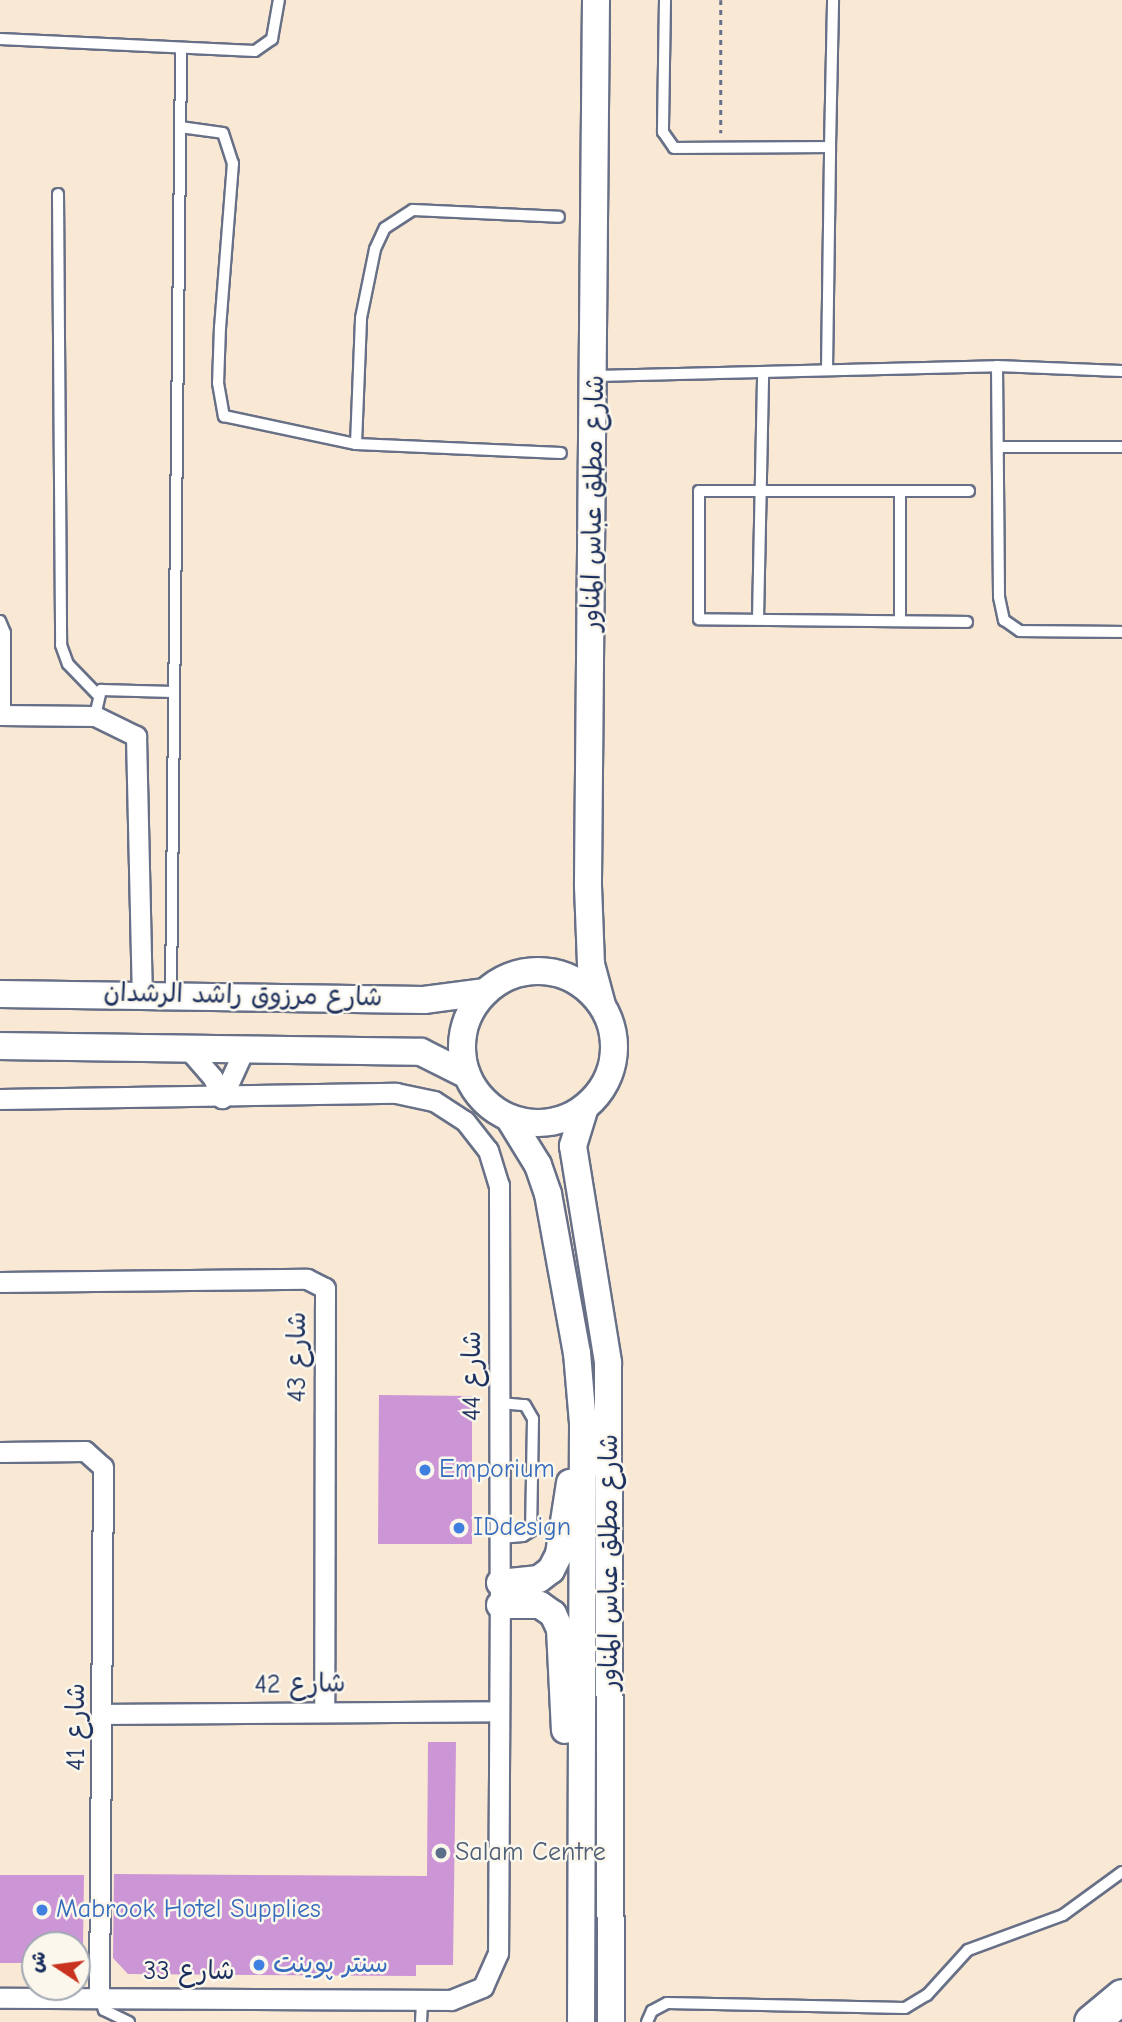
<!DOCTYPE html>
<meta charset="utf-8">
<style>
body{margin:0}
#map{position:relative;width:1122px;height:2022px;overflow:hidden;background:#f8e8d4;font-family:"Comic Neue","Playpen Sans Arabic",sans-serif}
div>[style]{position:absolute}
.building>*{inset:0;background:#cb95d6}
.path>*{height:2.5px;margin-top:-1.25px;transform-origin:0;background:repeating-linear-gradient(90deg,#687087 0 5px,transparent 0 10px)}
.roads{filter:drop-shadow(2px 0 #687087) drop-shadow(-2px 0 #687087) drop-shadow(0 2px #687087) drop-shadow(0 -2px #687087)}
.lane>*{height:10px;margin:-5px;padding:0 5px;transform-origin:5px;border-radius:5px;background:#fff}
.street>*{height:19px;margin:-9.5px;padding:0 9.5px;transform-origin:9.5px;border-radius:9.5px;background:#fff}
.secondary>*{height:26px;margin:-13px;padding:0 13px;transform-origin:13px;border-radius:13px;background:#fff}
.secondary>.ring{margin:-13px;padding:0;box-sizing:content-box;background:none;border:26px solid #fff;border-radius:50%}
.highway>*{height:33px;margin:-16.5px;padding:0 16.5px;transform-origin:16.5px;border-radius:16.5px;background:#fff}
.dots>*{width:19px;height:19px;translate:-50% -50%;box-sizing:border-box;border:4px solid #fbf7ec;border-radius:50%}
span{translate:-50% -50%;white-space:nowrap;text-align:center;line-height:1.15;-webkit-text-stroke:5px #fbf7ec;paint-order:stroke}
.street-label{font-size:26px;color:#1b2f5e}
.shop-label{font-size:26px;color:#366cbe}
.left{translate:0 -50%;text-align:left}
.service-label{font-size:26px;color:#4e5e75}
.north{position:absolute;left:21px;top:1931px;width:70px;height:70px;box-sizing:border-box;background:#fbf7ec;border:2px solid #a1a7b3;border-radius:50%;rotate:283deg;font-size:19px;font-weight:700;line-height:28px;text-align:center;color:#1b2f5e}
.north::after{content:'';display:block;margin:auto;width:24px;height:32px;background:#c8321e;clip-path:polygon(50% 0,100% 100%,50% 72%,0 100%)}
</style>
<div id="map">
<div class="building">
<i style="clip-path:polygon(379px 1395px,472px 1396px,472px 1544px,378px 1544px)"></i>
<i style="clip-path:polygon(428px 1742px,456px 1742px,453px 1965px,416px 1965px,416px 1976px,128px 1974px,113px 1958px,114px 1874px,427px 1876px)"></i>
<i style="clip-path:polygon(0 1875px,84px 1875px,83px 1945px,35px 1945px,35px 1963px,0 1963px)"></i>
</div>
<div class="path">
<i style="left:721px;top:0;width:133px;rotate:90deg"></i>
</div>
<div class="roads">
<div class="lane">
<i style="left:665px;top:0;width:132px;rotate:90.9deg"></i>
<i style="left:663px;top:132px;width:19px;rotate:55deg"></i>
<i style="left:674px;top:148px;width:156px;rotate:-0.4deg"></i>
<i style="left:830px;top:147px;width:147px;rotate:-88.8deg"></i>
<i style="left:0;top:39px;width:255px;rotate:2.7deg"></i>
<i style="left:255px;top:51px;width:21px;rotate:-35deg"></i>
<i style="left:272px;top:39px;width:40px;rotate:-80deg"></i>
<i style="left:180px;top:127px;width:43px;rotate:7.9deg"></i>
<i style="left:223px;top:133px;width:32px;rotate:72deg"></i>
<i style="left:233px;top:163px;width:165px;rotate:94.5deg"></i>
<i style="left:220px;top:327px;width:56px;rotate:92deg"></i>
<i style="left:218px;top:383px;width:34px;rotate:80deg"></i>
<i style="left:224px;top:416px;width:135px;rotate:12deg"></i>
<i style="left:356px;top:444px;width:205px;rotate:2.5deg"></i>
<i style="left:58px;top:194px;width:451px;rotate:89.6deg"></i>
<i style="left:61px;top:645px;width:20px;rotate:70deg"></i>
<i style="left:68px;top:664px;width:42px;rotate:46deg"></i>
<i style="left:997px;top:366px;width:231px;rotate:89.5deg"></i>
<i style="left:999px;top:597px;width:24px;rotate:78deg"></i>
<i style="left:1004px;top:620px;width:19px;rotate:35deg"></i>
<i style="left:1020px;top:631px;width:102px;rotate:0.6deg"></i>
<i style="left:827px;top:370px;width:223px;rotate:-89.2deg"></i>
<i style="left:596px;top:376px;width:401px;rotate:-1.4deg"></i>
<i style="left:997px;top:366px;width:125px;rotate:2.3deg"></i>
<i style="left:356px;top:444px;width:126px;rotate:-87.7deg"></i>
<i style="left:361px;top:318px;width:70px;rotate:-78.5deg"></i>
<i style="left:375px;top:249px;width:23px;rotate:-65deg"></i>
<i style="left:385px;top:228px;width:33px;rotate:-33deg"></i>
<i style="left:413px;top:210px;width:146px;rotate:2.7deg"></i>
<i style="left:998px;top:447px;width:124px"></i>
<i style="left:758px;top:619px;width:247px;rotate:-88.8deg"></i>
<i style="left:0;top:621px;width:13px;rotate:67deg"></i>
<i style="left:5px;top:633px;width:82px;rotate:90deg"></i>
<i style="left:900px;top:621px;width:130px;rotate:-90deg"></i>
<i style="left:967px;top:622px;width:268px;rotate:-179.4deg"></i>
<i style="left:699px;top:619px;width:128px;rotate:-90deg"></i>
<i style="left:699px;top:491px;width:270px"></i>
<i style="left:95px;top:716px;width:27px;rotate:-77deg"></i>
<i style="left:101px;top:690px;width:72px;rotate:1.6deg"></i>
<i style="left:171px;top:995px;width:947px;rotate:-89.39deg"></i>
<i style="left:500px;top:1403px;width:25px;rotate:5deg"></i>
<i style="left:525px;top:1405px;width:16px;rotate:60deg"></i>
<i style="left:533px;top:1419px;width:112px;rotate:91deg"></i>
<i style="left:531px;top:1531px;width:9px;rotate:148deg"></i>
<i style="left:523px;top:1536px;width:23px;rotate:175deg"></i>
<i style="left:100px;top:1999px;width:12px;rotate:70deg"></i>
<i style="left:104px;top:2010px;width:28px;rotate:26deg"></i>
<i style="left:421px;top:2022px;width:22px;rotate:-87deg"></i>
<i style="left:647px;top:2022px;width:12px;rotate:-66deg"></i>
<i style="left:652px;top:2011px;width:17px;rotate:-28deg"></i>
<i style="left:667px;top:2003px;width:238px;rotate:1.2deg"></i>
<i style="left:905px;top:2008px;width:26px;rotate:-31deg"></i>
<i style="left:927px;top:1995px;width:61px;rotate:-47.7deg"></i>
<i style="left:968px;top:1950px;width:101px;rotate:-20.2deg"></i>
<i style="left:1063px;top:1915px;width:73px;rotate:-36.1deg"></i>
</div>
<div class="street">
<i style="left:0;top:715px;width:95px;rotate:0.6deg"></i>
<i style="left:95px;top:716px;width:46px;rotate:26deg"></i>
<i style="left:136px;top:736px;width:258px;rotate:88.7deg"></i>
<i style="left:188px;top:1049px;width:38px;rotate:49deg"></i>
<i style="left:213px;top:1078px;width:22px;rotate:66deg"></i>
<i style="left:222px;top:1098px;width:53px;rotate:-65.4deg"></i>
<i style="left:0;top:1099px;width:396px;rotate:-0.9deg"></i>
<i style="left:396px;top:1093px;width:39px;rotate:12deg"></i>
<i style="left:434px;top:1101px;width:37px;rotate:33deg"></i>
<i style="left:465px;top:1121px;width:37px;rotate:52deg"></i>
<i style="left:488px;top:1150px;width:37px;rotate:73deg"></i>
<i style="left:499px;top:1185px;width:398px;rotate:89.9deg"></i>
<i style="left:500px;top:1583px;width:370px;rotate:90.3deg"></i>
<i style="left:498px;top:1953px;width:37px;rotate:114deg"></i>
<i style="left:483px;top:1987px;width:35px;rotate:158deg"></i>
<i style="left:451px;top:2000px;width:451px;rotate:-179.7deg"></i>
<i style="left:0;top:1282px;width:307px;rotate:-0.6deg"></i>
<i style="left:307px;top:1279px;width:20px;rotate:27deg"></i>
<i style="left:325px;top:1288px;width:423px;rotate:90.1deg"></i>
<i style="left:0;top:1452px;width:85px;rotate:-0.7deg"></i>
<i style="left:85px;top:1451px;width:24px;rotate:42deg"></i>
<i style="left:103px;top:1467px;width:531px;rotate:90.43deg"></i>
<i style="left:104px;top:1714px;width:393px;rotate:-0.4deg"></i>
</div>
<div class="secondary">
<i style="left:596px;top:0;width:886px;rotate:90.52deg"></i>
<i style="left:588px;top:886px;width:78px;rotate:87.8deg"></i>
<i style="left:591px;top:964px;width:42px;rotate:75deg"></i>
<i class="ring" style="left:462px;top:971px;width:126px;height:126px"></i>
<i style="left:0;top:994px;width:424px;rotate:0.8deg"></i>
<i style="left:424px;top:1000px;width:62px;rotate:-7.5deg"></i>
<i style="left:0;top:1046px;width:421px;rotate:0.8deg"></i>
<i style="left:421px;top:1052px;width:51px;rotate:26.6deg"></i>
<i style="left:585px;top:1107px;width:41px;rotate:107.1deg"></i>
<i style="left:573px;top:1146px;width:220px;rotate:80.8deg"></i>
<i style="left:608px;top:1363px;width:659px;rotate:89.74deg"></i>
<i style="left:509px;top:1118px;width:55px;rotate:58.3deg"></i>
<i style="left:538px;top:1165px;width:31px;rotate:71deg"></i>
<i style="left:548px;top:1194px;width:162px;rotate:79.7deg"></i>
<i style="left:577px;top:1353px;width:70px;rotate:85.1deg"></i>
<i style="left:583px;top:1423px;width:599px;rotate:90.19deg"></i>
<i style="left:500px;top:1583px;width:39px;rotate:-6deg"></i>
<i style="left:539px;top:1579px;width:15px;rotate:-37deg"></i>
<i style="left:551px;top:1570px;width:18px;rotate:-63deg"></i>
<i style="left:559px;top:1554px;width:72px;rotate:-81.2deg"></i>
<i style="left:500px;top:1605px;width:40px"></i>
<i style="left:540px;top:1605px;width:16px;rotate:35deg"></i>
<i style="left:553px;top:1614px;width:17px;rotate:65deg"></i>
<i style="left:560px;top:1629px;width:101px;rotate:87.2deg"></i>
</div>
<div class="highway">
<i style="left:1091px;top:2022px;width:40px;rotate:-40deg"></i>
</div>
</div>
<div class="dots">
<i style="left:425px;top:1470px;background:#3f7fe0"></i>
<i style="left:459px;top:1528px;background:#3f7fe0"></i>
<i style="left:441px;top:1853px;background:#5c6f8a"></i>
<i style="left:42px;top:1910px;background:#3f7fe0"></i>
<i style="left:259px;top:1965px;background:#3f7fe0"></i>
</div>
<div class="street-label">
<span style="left:594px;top:503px;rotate:-89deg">شارع مطلق عباس المناور</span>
<span style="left:243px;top:996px;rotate:1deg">شارع مرزوق راشد الرشدان</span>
<span style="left:298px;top:1357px;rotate:-90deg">شارع 43</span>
<span style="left:473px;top:1376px;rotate:-90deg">شارع 44</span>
<span style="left:610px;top:1562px;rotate:-90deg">شارع مطلق عباس المناور</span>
<span style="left:300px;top:1685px;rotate:-1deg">شارع 42</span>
<span style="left:77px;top:1727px;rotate:-90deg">شارع 41</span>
<span style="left:189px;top:1972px">شارع 33</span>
</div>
<div class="shop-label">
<span class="left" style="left:439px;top:1470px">Emporium</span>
<span class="left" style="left:473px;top:1528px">IDdesign</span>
<span class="left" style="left:56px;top:1910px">Mabrook Hotel Supplies</span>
<span class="left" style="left:273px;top:1965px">سنتر پوينت</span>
</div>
<div class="service-label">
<span class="left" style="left:455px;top:1853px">Salam Centre</span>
</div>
<div class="north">ش</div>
</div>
